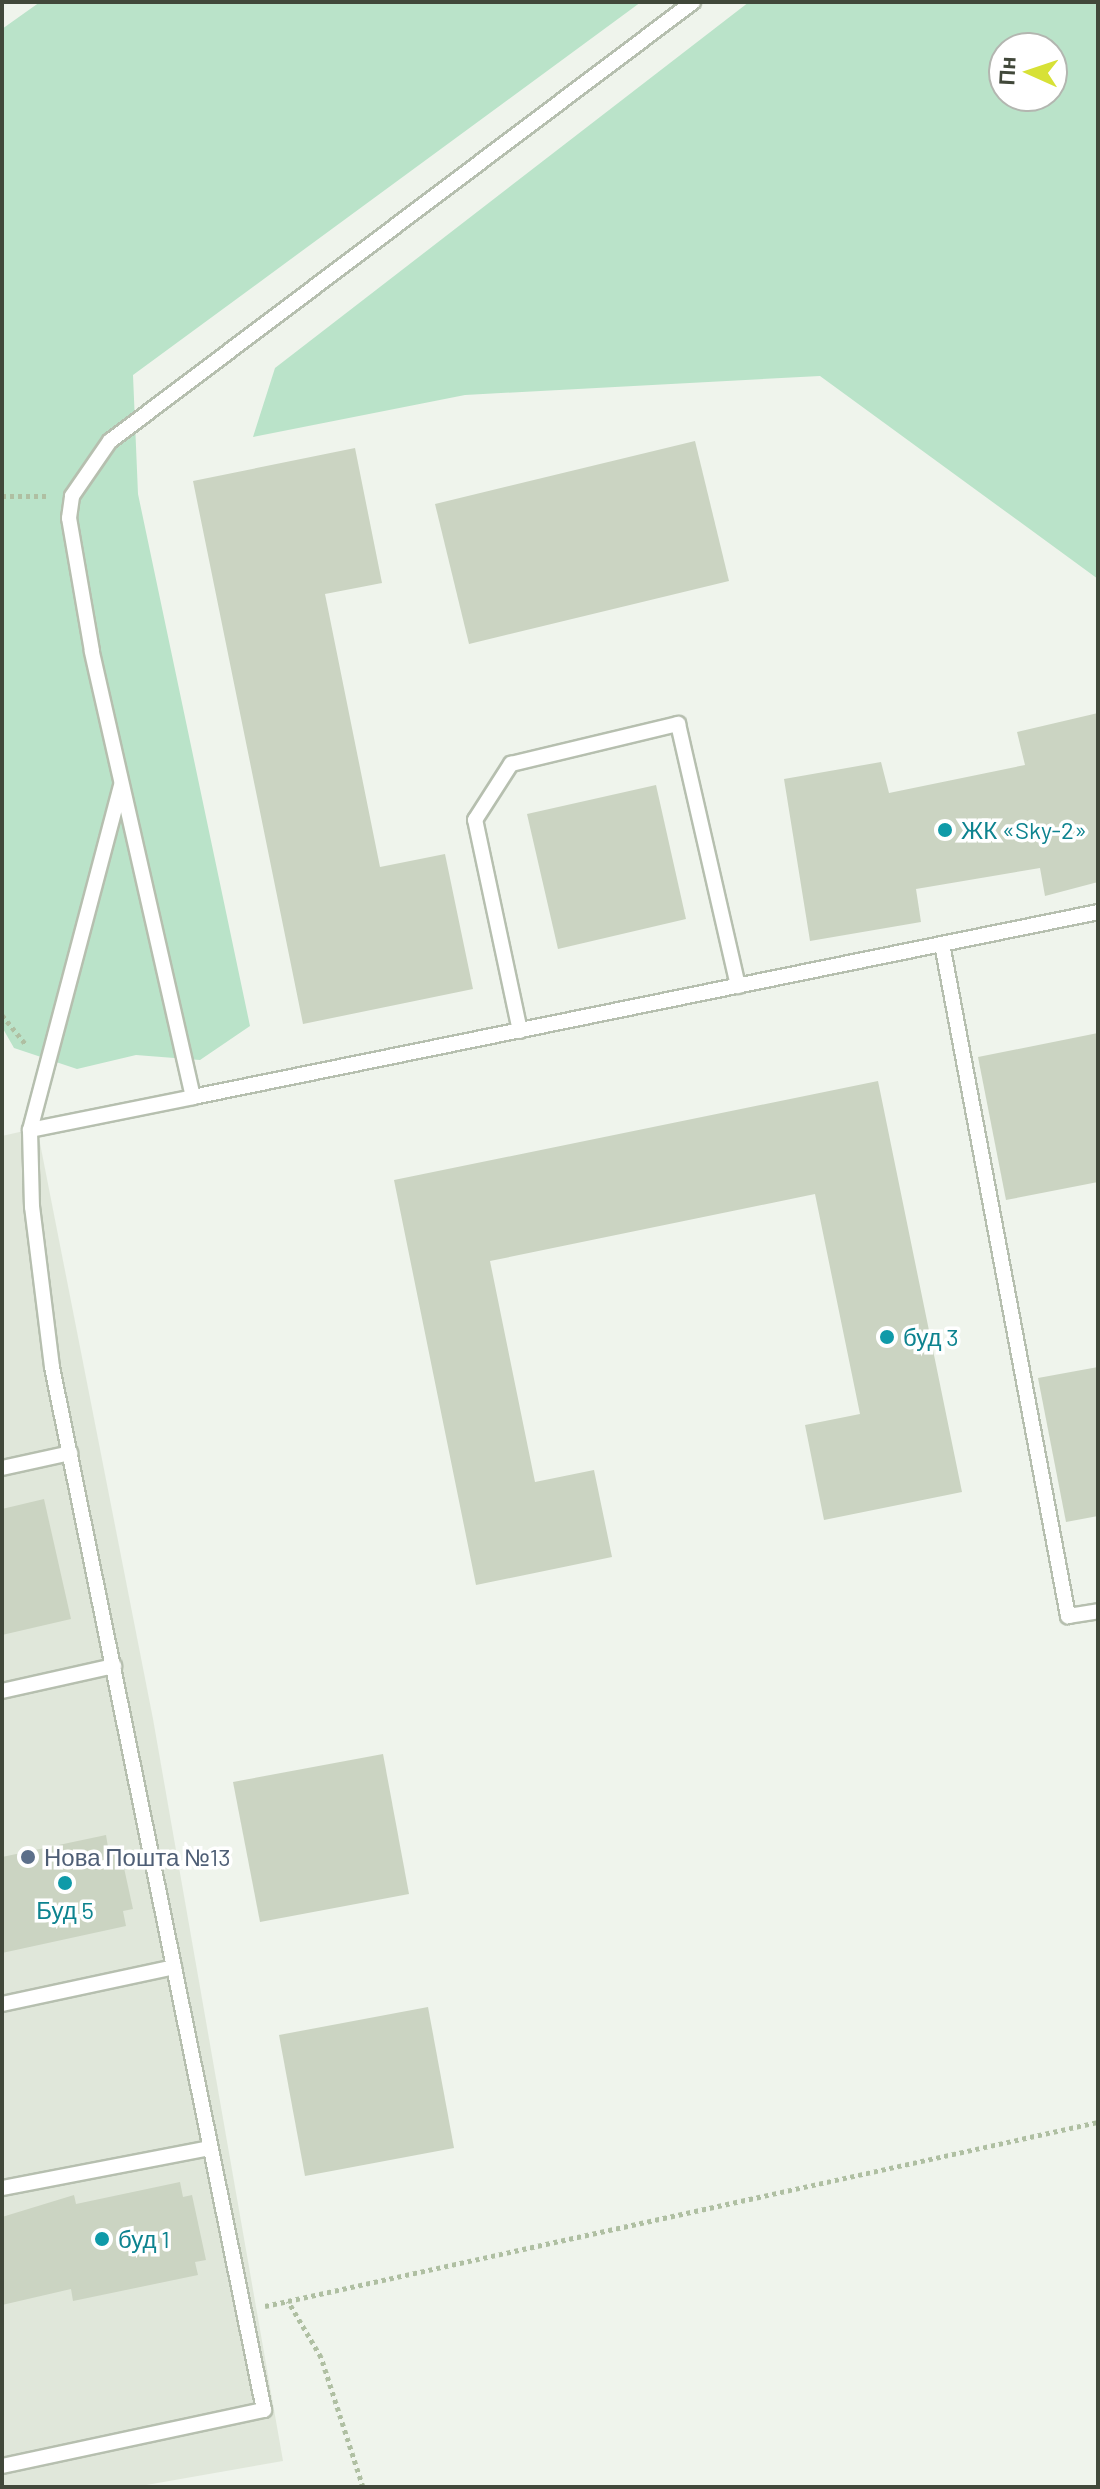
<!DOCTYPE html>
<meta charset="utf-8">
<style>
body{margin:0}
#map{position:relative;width:1100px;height:2489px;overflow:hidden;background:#eff4ec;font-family:Barlow,sans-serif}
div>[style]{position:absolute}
.residential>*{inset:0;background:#e0e7da}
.green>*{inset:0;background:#bae3c9}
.building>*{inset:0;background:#cbd4c2}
.path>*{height:5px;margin-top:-2.5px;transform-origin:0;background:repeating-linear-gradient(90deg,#afbfa2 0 4px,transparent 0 8px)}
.roads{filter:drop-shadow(2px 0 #b6bfaf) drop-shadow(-2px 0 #b6bfaf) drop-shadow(0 2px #b6bfaf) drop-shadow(0 -2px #b6bfaf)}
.service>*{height:14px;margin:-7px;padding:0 7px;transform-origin:7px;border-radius:7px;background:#fff}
.dots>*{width:22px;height:22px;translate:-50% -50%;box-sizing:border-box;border:4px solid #fff;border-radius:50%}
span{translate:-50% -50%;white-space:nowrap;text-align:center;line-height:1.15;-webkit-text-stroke:7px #fff;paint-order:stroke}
.culture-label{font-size:24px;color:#0d838f}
.left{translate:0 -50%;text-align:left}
.service-label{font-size:24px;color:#4e5e75}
.frame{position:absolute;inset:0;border:4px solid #41483a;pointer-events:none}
.north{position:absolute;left:988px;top:32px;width:80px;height:80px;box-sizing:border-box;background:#fff;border:2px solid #b3b6b0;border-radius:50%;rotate:273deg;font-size:22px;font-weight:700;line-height:32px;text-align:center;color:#41483a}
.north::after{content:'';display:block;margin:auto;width:28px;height:36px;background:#d7e136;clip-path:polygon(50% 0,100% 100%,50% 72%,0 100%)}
</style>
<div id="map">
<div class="residential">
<i style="clip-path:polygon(37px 1128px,153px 1719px,283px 2461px,135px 2487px,2px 2487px,2px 1136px)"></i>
</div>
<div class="green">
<i style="clip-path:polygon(40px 2px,641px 2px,133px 375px,138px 494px,250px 1026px,200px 1060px,136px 1055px,77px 1069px,14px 1048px,2px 1027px,2px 29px)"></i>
<i style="clip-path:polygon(evenodd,749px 2px,1098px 2px,1098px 579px,820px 376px,465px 395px,253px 437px,275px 368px,749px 2px,1004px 48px,1052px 48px,1052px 96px,1004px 96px,1004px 48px)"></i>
</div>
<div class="building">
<i style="clip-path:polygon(695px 441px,729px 581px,469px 644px,435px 504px)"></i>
<i style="clip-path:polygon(355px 448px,382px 583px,325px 594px,380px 867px,445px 854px,473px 989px,303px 1024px,193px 481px)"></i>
<i style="clip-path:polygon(1098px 713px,1098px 882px,1045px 896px,1040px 868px,916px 889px,921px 922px,810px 941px,784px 779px,881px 762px,889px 793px,1025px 765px,1017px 732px)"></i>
<i style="clip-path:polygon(656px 785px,686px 919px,558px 949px,527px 814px)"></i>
<i style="clip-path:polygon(1098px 1033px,1098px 1182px,1006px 1200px,978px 1057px)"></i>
<i style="clip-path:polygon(878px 1081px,962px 1492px,824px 1520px,805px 1425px,860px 1414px,815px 1194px,490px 1261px,535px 1482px,594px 1470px,612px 1557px,476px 1585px,394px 1180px)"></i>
<i style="clip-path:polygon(1098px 1367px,1098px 1516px,1066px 1522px,1038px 1378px)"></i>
<i style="clip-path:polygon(44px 1499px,71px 1619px,2px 1635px,2px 1509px)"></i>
<i style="clip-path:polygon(383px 1754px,409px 1894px,260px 1922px,233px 1782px)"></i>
<i style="clip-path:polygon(106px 1835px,108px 1847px,119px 1845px,133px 1909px,123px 1911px,126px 1926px,2px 1953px,2px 1857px)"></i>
<i style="clip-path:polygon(428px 2007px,454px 2148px,305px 2176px,279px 2035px)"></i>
<i style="clip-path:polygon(180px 2182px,183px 2197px,192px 2195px,206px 2260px,195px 2262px,198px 2275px,73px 2301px,71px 2289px,2px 2305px,2px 2217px,74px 2195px,76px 2204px)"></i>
</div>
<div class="path">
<i style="left:2px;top:496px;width:47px"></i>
<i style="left:2px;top:1015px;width:38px;rotate:51deg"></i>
<i style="left:265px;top:2306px;width:24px;rotate:-12deg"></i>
<i style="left:363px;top:2487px;width:137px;rotate:-107.9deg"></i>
<i style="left:321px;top:2357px;width:65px;rotate:-120.5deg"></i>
<i style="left:288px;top:2301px;width:830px;rotate:-12.46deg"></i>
</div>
<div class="roads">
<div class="service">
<i style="left:942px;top:944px;width:684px;rotate:79.38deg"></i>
<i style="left:1068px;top:1616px;width:30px;rotate:-9deg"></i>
<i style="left:520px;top:1031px;width:216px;rotate:-102deg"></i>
<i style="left:475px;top:820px;width:67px;rotate:-57.3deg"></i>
<i style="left:511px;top:764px;width:172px;rotate:-13.5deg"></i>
<i style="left:678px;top:724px;width:269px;rotate:77.1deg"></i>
<i style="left:193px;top:1097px;width:924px;rotate:-11.55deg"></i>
<i style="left:30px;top:1130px;width:356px;rotate:-75.2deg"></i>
<i style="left:2px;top:1468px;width:70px;rotate:-12.4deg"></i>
<i style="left:2px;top:1691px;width:115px;rotate:-12.6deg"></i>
<i style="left:2px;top:2004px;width:176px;rotate:-12.1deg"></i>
<i style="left:2px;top:2188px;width:212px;rotate:-10.9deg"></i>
<i style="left:2px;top:2466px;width:268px;rotate:-12.1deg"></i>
<i style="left:264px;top:2410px;width:1064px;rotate:-101.49deg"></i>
<i style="left:52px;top:1367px;width:161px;rotate:-97.1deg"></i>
<i style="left:32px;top:1207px;width:77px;rotate:-91.5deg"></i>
<i style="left:30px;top:1130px;width:166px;rotate:-11.4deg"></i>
<i style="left:193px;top:1097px;width:457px;rotate:-102.8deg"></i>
<i style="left:92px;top:651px;width:135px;rotate:-99.8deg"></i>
<i style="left:69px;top:518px;width:22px;rotate:-82deg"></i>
<i style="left:72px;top:496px;width:67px;rotate:-55.4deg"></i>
<i style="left:110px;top:441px;width:730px;rotate:-36.98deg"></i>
</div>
</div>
<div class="dots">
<i style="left:945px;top:830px;background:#0f9aa8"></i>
<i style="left:887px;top:1337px;background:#0f9aa8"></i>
<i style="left:28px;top:1857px;background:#5c6f8a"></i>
<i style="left:65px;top:1883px;background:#0f9aa8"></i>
<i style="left:102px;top:2239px;background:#0f9aa8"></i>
</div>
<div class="culture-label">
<span class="left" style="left:961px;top:830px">ЖК «Sky-2»</span>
<span class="left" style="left:903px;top:1337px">буд 3</span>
<span style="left:65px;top:1910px">Буд 5</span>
<span class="left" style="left:118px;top:2239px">буд 1</span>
</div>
<div class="service-label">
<span class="left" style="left:44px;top:1857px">Нова Пошта №13</span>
</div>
<div class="frame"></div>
<div class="north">Пн</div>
</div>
